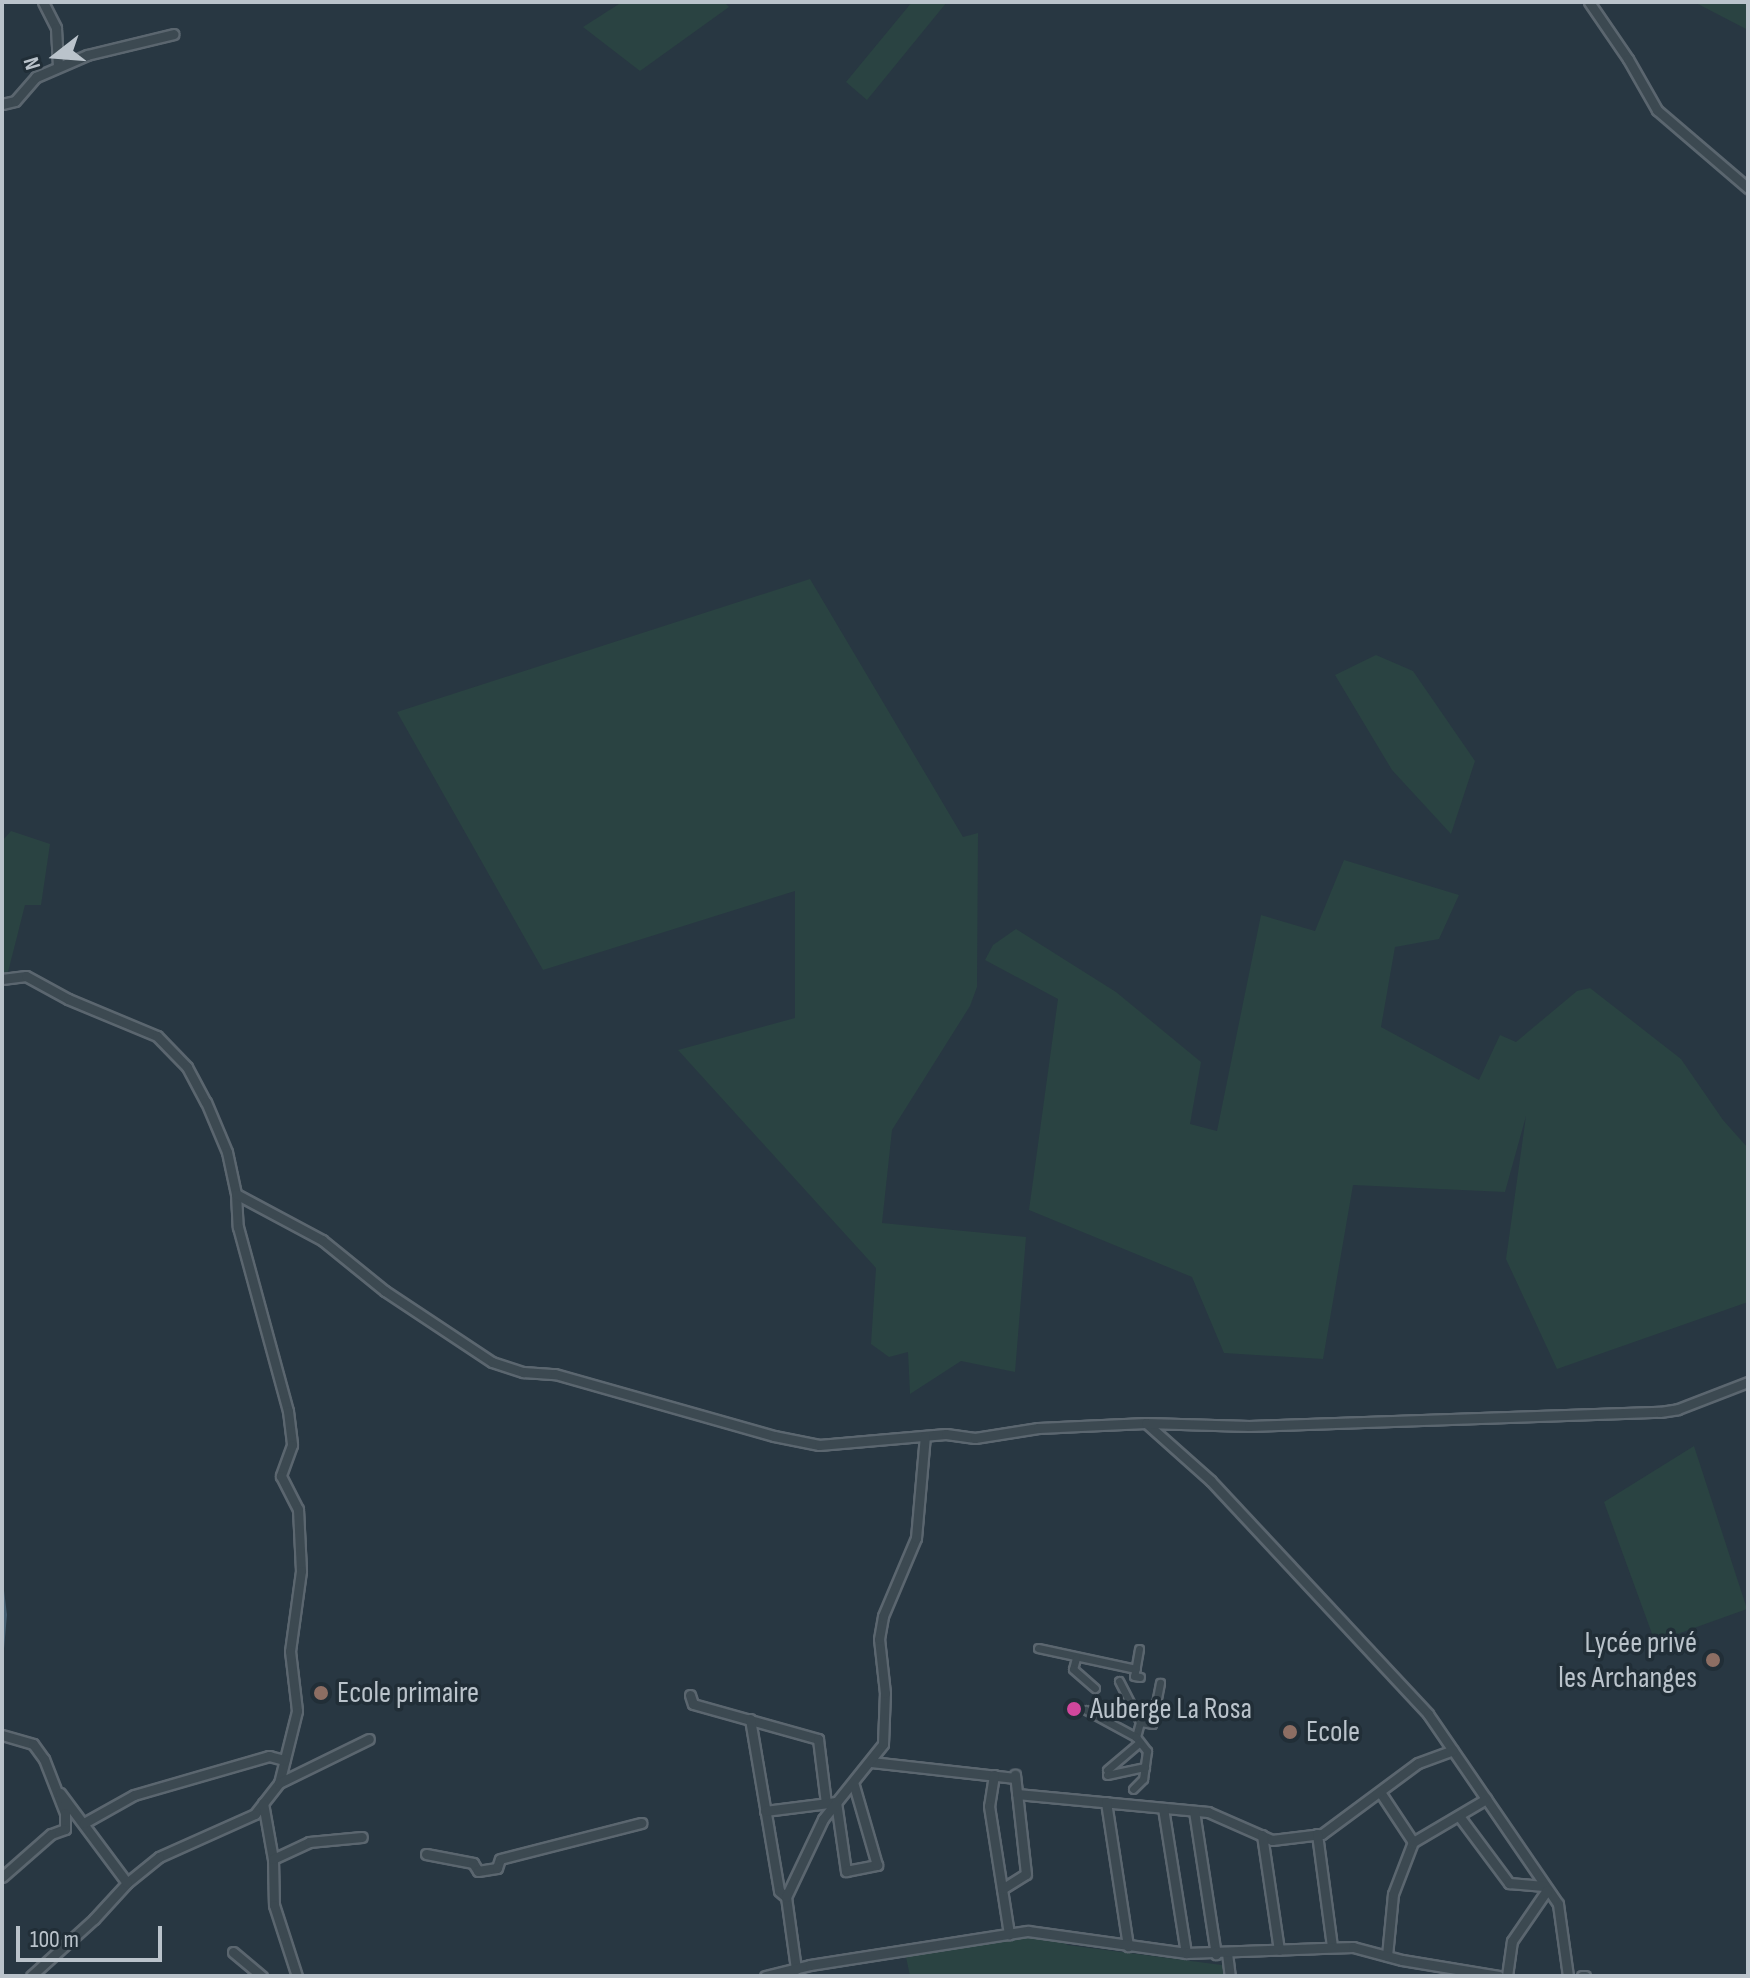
<!DOCTYPE html>
<meta charset="utf-8">
<style>
body{margin:0}
#map{position:relative;width:1750px;height:1978px;overflow:hidden;background:#283742;font-family:"Sofia Sans Condensed",sans-serif}
div>[style]{position:absolute}
.green>*{inset:0;background:#2a4342}
.stream>*{height:3px;margin:-1.5px;padding:0 1.5px;transform-origin:1.5px;border-radius:1.5px;background:#3f586a}
.roads{filter:drop-shadow(2px 0 #5b666f) drop-shadow(-2px 0 #5b666f) drop-shadow(0 2px #5b666f) drop-shadow(0 -2px #5b666f)}
.pedestrian>*{height:7px;margin:-3.5px;padding:0 3.5px;transform-origin:3.5px;border-radius:3.5px;background:#3c4951}
.minor>*{height:9px;margin:-4.5px;padding:0 4.5px;transform-origin:4.5px;border-radius:4.5px;background:#3c4951}
.dots>*{width:22px;height:22px;translate:-50% -50%;box-sizing:border-box;border:4px solid #212e37;border-radius:50%}
span{translate:-50% -50%;white-space:nowrap;text-align:center;line-height:1.15;-webkit-text-stroke:7px #212e37;paint-order:stroke}
.poi-label{font-size:30px;color:#bac3cb}
.right{translate:-100% -50%;text-align:right}
.left{translate:0 -50%;text-align:left}
.frame{position:absolute;inset:0;border:4px solid #bac3cb;pointer-events:none}
.north{position:absolute;left:16px;top:16px;width:80px;height:80px;-webkit-text-stroke:6px #212e37;paint-order:stroke;rotate:253deg;font-size:22px;font-weight:700;line-height:32px;text-align:center;color:#bac3cb}
.north::after{content:'';display:block;margin:auto;width:28px;height:36px;background:#bac3cb;clip-path:polygon(50% 0,100% 100%,50% 72%,0 100%)}
.scale{position:absolute;left:16px;top:1926px;width:146px;height:36px;box-sizing:border-box;border:4px solid #bac3cb;border-top:0;padding-left:10px;font-size:24px;line-height:28px;white-space:nowrap;color:#bac3cb;-webkit-text-stroke:6px #212e37;paint-order:stroke}
</style>
<div id="map">
<div class="green">
<i style="clip-path:polygon(622px 2px,724px 2px,729px 7px,640px 71px,583px 27px)"></i>
<i style="clip-path:polygon(912px 2px,947px 2px,867px 100px,846px 82px)"></i>
<i style="clip-path:polygon(1694px 2px,1748px 2px,1748px 30px)"></i>
<i style="clip-path:polygon(810px 579px,963px 837px,978px 833px,977px 987px,970px 1006px,892px 1130px,882px 1223px,1026px 1237px,1015px 1372px,961px 1361px,910px 1394px,908px 1352px,889px 1357px,871px 1344px,876px 1268px,678px 1050px,795px 1018px,795px 891px,543px 970px,397px 712px)"></i>
<i style="clip-path:polygon(1376px 655px,1413px 671px,1475px 761px,1451px 834px,1392px 770px,1335px 675px)"></i>
<i style="clip-path:polygon(11px 831px,50px 844px,41px 905px,25px 905px,6px 980px,2px 979px,2px 841px)"></i>
<i style="clip-path:polygon(1344px 860px,1459px 895px,1439px 939px,1395px 947px,1381px 1027px,1479px 1080px,1500px 1035px,1516px 1042px,1577px 991px,1590px 988px,1681px 1059px,1723px 1120px,1748px 1148px,1748px 1302px,1557px 1369px,1506px 1259px,1526px 1116px,1505px 1192px,1353px 1185px,1323px 1359px,1224px 1353px,1192px 1277px,1029px 1210px,1058px 999px,985px 960px,993px 945px,1016px 929px,1116px 992px,1201px 1062px,1190px 1124px,1217px 1131px,1261px 915px,1315px 931px)"></i>
<i style="clip-path:polygon(1694px 1446px,1747px 1609px,1655px 1642px,1604px 1502px)"></i>
<i style="clip-path:polygon(1028px 1931px,1058px 1934px,1067px 1945px,1222px 1965px,1224px 1976px,910px 1976px,905px 1952px)"></i>
</div>
<div class="stream">
<i style="left:2px;top:1590px;width:24px;rotate:83deg"></i>
<i style="left:5px;top:1614px;width:37px;rotate:95deg"></i>
<i style="left:2px;top:1748px;width:18px;rotate:90deg"></i>
</div>
<div class="roads">
<div class="pedestrian">
<i style="left:1038px;top:1648px;width:100px;rotate:12.1deg"></i>
<i style="left:1139px;top:1649px;width:27px;rotate:100deg"></i>
<i style="left:1134px;top:1676px;width:6px;rotate:9deg"></i>
<i style="left:1076px;top:1658px;width:11px;rotate:105deg"></i>
<i style="left:1073px;top:1669px;width:29px;rotate:41deg"></i>
<i style="left:1119px;top:1681px;width:46px;rotate:62.9deg"></i>
<i style="left:1140px;top:1722px;width:16px;rotate:105deg"></i>
<i style="left:1086px;top:1710px;width:57px;rotate:28.4deg"></i>
<i style="left:1136px;top:1737px;width:18px;rotate:52deg"></i>
<i style="left:1147px;top:1751px;width:28px;rotate:98deg"></i>
<i style="left:1143px;top:1779px;width:14px;rotate:135deg"></i>
<i style="left:1140px;top:1722px;width:12px;rotate:9deg"></i>
<i style="left:1152px;top:1724px;width:42px;rotate:-79deg"></i>
<i style="left:1107px;top:1770px;width:43px;rotate:-40.3deg"></i>
<i style="left:1107px;top:1775px;width:39px;rotate:-12deg"></i>
</div>
<div class="minor">
<i style="left:43px;top:2px;width:29px;rotate:63deg"></i>
<i style="left:56px;top:28px;width:39px;rotate:87deg"></i>
<i style="left:1589px;top:2px;width:69px;rotate:55.6deg"></i>
<i style="left:1628px;top:59px;width:59px;rotate:60.4deg"></i>
<i style="left:1657px;top:110px;width:120px;rotate:40.6deg"></i>
<i style="left:2px;top:104px;width:13px;rotate:-13deg"></i>
<i style="left:15px;top:101px;width:32px;rotate:-49deg"></i>
<i style="left:36px;top:77px;width:56px;rotate:-23.3deg"></i>
<i style="left:87px;top:55px;width:89px;rotate:-13.6deg"></i>
<i style="left:2px;top:979px;width:24px;rotate:-7deg"></i>
<i style="left:26px;top:976px;width:48px;rotate:28.7deg"></i>
<i style="left:68px;top:999px;width:96px;rotate:22.6deg"></i>
<i style="left:157px;top:1036px;width:43px;rotate:45.9deg"></i>
<i style="left:187px;top:1067px;width:40px;rotate:62deg"></i>
<i style="left:206px;top:1102px;width:54px;rotate:67.2deg"></i>
<i style="left:227px;top:1152px;width:43px;rotate:77.9deg"></i>
<i style="left:236px;top:1194px;width:33px;rotate:87deg"></i>
<i style="left:238px;top:1227px;width:191px;rotate:74.8deg"></i>
<i style="left:288px;top:1411px;width:34px;rotate:83deg"></i>
<i style="left:292px;top:1445px;width:33px;rotate:110deg"></i>
<i style="left:281px;top:1476px;width:37px;rotate:63deg"></i>
<i style="left:298px;top:1509px;width:62px;rotate:87.2deg"></i>
<i style="left:301px;top:1571px;width:81px;rotate:97.8deg"></i>
<i style="left:290px;top:1651px;width:60px;rotate:83.3deg"></i>
<i style="left:297px;top:1711px;width:74px;rotate:104deg"></i>
<i style="left:279px;top:1783px;width:39px;rotate:128deg"></i>
<i style="left:255px;top:1814px;width:105px;rotate:155.9deg"></i>
<i style="left:159px;top:1857px;width:41px;rotate:140.9deg"></i>
<i style="left:127px;top:1883px;width:49px;rotate:132.5deg"></i>
<i style="left:94px;top:1919px;width:85px;rotate:137.9deg"></i>
<i style="left:236px;top:1194px;width:98px;rotate:28.1deg"></i>
<i style="left:322px;top:1240px;width:81px;rotate:39deg"></i>
<i style="left:385px;top:1291px;width:128px;rotate:33.6deg"></i>
<i style="left:492px;top:1362px;width:33px;rotate:18deg"></i>
<i style="left:523px;top:1372px;width:32px;rotate:4deg"></i>
<i style="left:555px;top:1374px;width:228px;rotate:15.8deg"></i>
<i style="left:774px;top:1436px;width:46px;rotate:11.3deg"></i>
<i style="left:819px;top:1445px;width:127px;rotate:-5deg"></i>
<i style="left:946px;top:1434px;width:29px;rotate:8deg"></i>
<i style="left:975px;top:1438px;width:64px;rotate:-9deg"></i>
<i style="left:1038px;top:1428px;width:108px;rotate:-2.7deg"></i>
<i style="left:1146px;top:1423px;width:87px;rotate:41.7deg"></i>
<i style="left:1211px;top:1481px;width:318px;rotate:47deg"></i>
<i style="left:1428px;top:1714px;width:230px;rotate:55.6deg"></i>
<i style="left:1558px;top:1904px;width:73px;rotate:82.1deg"></i>
<i style="left:1146px;top:1423px;width:103px;rotate:1.7deg"></i>
<i style="left:1249px;top:1426px;width:411px;rotate:-2deg"></i>
<i style="left:1660px;top:1412px;width:18px;rotate:-9deg"></i>
<i style="left:1678px;top:1409px;width:75px;rotate:-21.1deg"></i>
<i style="left:690px;top:1695px;width:9px;rotate:72deg"></i>
<i style="left:693px;top:1704px;width:130px;rotate:15.6deg"></i>
<i style="left:818px;top:1739px;width:64px;rotate:82.9deg"></i>
<i style="left:750px;top:1719px;width:174px;rotate:80.4deg"></i>
<i style="left:779px;top:1891px;width:9px;rotate:41deg"></i>
<i style="left:2px;top:1735px;width:32px;rotate:16deg"></i>
<i style="left:33px;top:1744px;width:19px;rotate:54deg"></i>
<i style="left:44px;top:1759px;width:58px;rotate:68.7deg"></i>
<i style="left:65px;top:1813px;width:16px;rotate:90deg"></i>
<i style="left:65px;top:1829px;width:15px;rotate:160deg"></i>
<i style="left:51px;top:1834px;width:65px;rotate:138.7deg"></i>
<i style="left:871px;top:1762px;width:145px;rotate:6.3deg"></i>
<i style="left:994px;top:1775px;width:31px;rotate:99deg"></i>
<i style="left:989px;top:1806px;width:130px;rotate:81.1deg"></i>
<i style="left:279px;top:1783px;width:100px;rotate:-26.1deg"></i>
<i style="left:1380px;top:1792px;width:60px;rotate:56.6deg"></i>
<i style="left:60px;top:1793px;width:112px;rotate:53.3deg"></i>
<i style="left:1017px;top:1794px;width:192px;rotate:5.4deg"></i>
<i style="left:1208px;top:1812px;width:70px;rotate:23.6deg"></i>
<i style="left:1272px;top:1840px;width:50px;rotate:-6.8deg"></i>
<i style="left:1322px;top:1834px;width:119px;rotate:-36.5deg"></i>
<i style="left:1418px;top:1763px;width:37px;rotate:-20deg"></i>
<i style="left:1106px;top:1802px;width:146px;rotate:81.3deg"></i>
<i style="left:263px;top:1803px;width:57px;rotate:79.9deg"></i>
<i style="left:273px;top:1859px;width:46px;rotate:88.8deg"></i>
<i style="left:274px;top:1905px;width:75px;rotate:72.1deg"></i>
<i style="left:1163px;top:1808px;width:147px;rotate:81deg"></i>
<i style="left:765px;top:1811px;width:72px;rotate:-7.2deg"></i>
<i style="left:836px;top:1802px;width:70px;rotate:81.8deg"></i>
<i style="left:846px;top:1871px;width:32px;rotate:-11deg"></i>
<i style="left:877px;top:1865px;width:86px;rotate:-106.1deg"></i>
<i style="left:1194px;top:1811px;width:145px;rotate:81.3deg"></i>
<i style="left:1459px;top:1816px;width:84px;rotate:53.3deg"></i>
<i style="left:1509px;top:1883px;width:35px;rotate:5deg"></i>
<i style="left:84px;top:1823px;width:57px;rotate:-29.2deg"></i>
<i style="left:134px;top:1795px;width:141px;rotate:-16.1deg"></i>
<i style="left:269px;top:1756px;width:16px;rotate:15deg"></i>
<i style="left:1317px;top:1834px;width:114px;rotate:82.4deg"></i>
<i style="left:1262px;top:1835px;width:116px;rotate:81.6deg"></i>
<i style="left:426px;top:1854px;width:48px;rotate:10.8deg"></i>
<i style="left:473px;top:1863px;width:9px;rotate:58deg"></i>
<i style="left:478px;top:1871px;width:19px;rotate:-9deg"></i>
<i style="left:497px;top:1868px;width:9px;rotate:-72deg"></i>
<i style="left:500px;top:1859px;width:146px;rotate:-14.3deg"></i>
<i style="left:273px;top:1859px;width:40px;rotate:-25deg"></i>
<i style="left:309px;top:1842px;width:53px;rotate:-5.4deg"></i>
<i style="left:1002px;top:1889px;width:28px;rotate:-32deg"></i>
<i style="left:1026px;top:1874px;width:100px;rotate:-96.3deg"></i>
<i style="left:233px;top:1952px;width:38px;rotate:40deg"></i>
<i style="left:1227px;top:1953px;width:23px;rotate:83deg"></i>
<i style="left:1387px;top:1956px;width:62px;rotate:-84.5deg"></i>
<i style="left:1393px;top:1894px;width:56px;rotate:-69deg"></i>
<i style="left:1413px;top:1842px;width:85px;rotate:-30.5deg"></i>
<i style="left:796px;top:1969px;width:73px;rotate:-97.9deg"></i>
<i style="left:786px;top:1897px;width:86px;rotate:-64.6deg"></i>
<i style="left:823px;top:1819px;width:96px;rotate:-51.3deg"></i>
<i style="left:883px;top:1744px;width:51px;rotate:-87.8deg"></i>
<i style="left:885px;top:1693px;width:54px;rotate:-96.3deg"></i>
<i style="left:879px;top:1639px;width:23px;rotate:-80deg"></i>
<i style="left:883px;top:1616px;width:85px;rotate:-67.1deg"></i>
<i style="left:916px;top:1538px;width:102px;rotate:-85deg"></i>
<i style="left:765px;top:1976px;width:46px;rotate:-13.7deg"></i>
<i style="left:810px;top:1965px;width:221px;rotate:-8.9deg"></i>
<i style="left:1028px;top:1931px;width:160px;rotate:7.9deg"></i>
<i style="left:1186px;top:1953px;width:167px;rotate:-2.1deg"></i>
<i style="left:1353px;top:1947px;width:51px;rotate:14.9deg"></i>
<i style="left:1402px;top:1960px;width:98px;rotate:9.4deg"></i>
<i style="left:1507px;top:1976px;width:35px;rotate:-82deg"></i>
<i style="left:1512px;top:1941px;width:62px;rotate:-55.5deg"></i>
<i style="left:1582px;top:1976px;width:3px"></i>
</div>
</div>
<div class="dots">
<i style="left:1713px;top:1660px;background:#8d6e63"></i>
<i style="left:321px;top:1693px;background:#8d6e63"></i>
<i style="left:1074px;top:1709px;background:#d1479c"></i>
<i style="left:1290px;top:1732px;background:#8d6e63"></i>
</div>
<div class="poi-label">
<span class="right" style="left:1697px;top:1660px">Lycée privé<br>les Archanges</span>
<span class="left" style="left:337px;top:1693px">Ecole primaire</span>
<span class="left" style="left:1090px;top:1709px">Auberge La Rosa</span>
<span class="left" style="left:1306px;top:1732px">Ecole</span>
</div>
<div class="frame"></div>
<div class="north">N</div>
<div class="scale">100 m</div>
</div>
